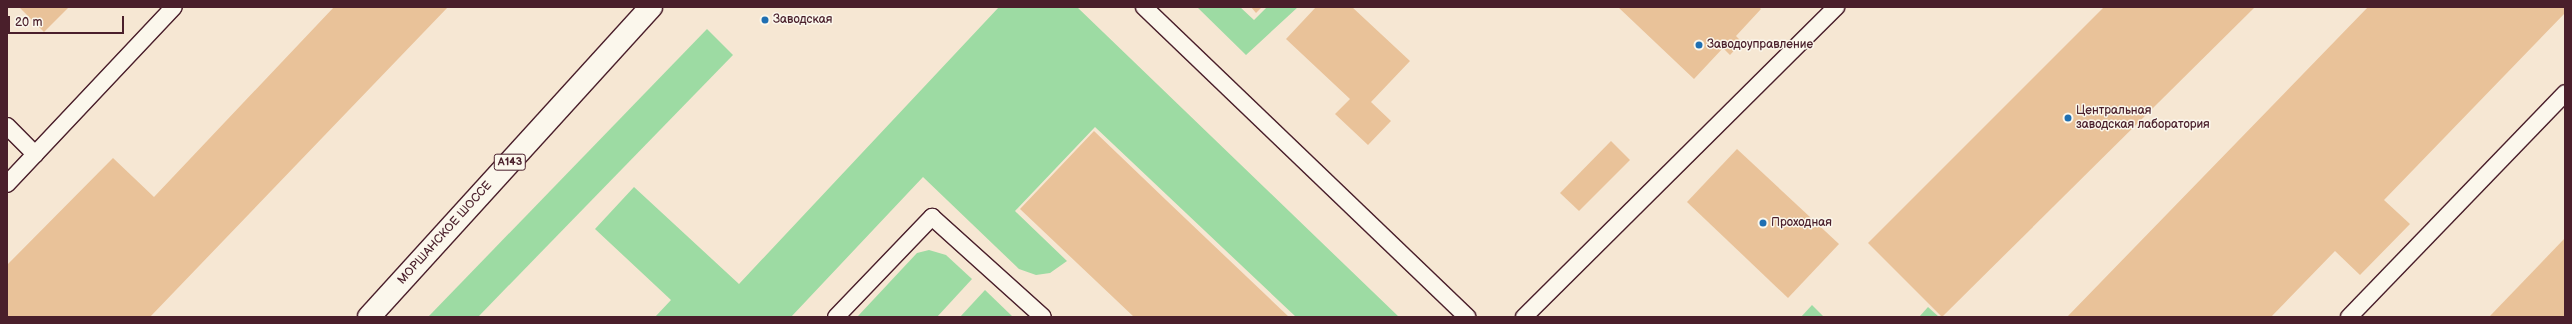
<!DOCTYPE html>
<meta charset="utf-8">
<style>
body{margin:0}
#map{position:relative;width:2572px;height:324px;overflow:hidden;background:#f6e7d3;font-family:"Balsamiq Sans",sans-serif}
div>[style]{position:absolute}
.green>*{inset:0;background:#9ddba3}
.building>*{inset:0;background:#e9c299}
.roads{filter:drop-shadow(1px 0 #4a1f2b) drop-shadow(-1px 0 #4a1f2b) drop-shadow(0 1px #4a1f2b) drop-shadow(0 -1px #4a1f2b)}
.lane>*{height:16px;margin:-8px;padding:0 8px;transform-origin:8px;border-radius:8px;background:#fbf7ec}
.primary>*{height:22px;margin:-11px;padding:0 11px;transform-origin:11px;border-radius:11px;background:#fbf7ec}
.dots>*{width:11px;height:11px;translate:-50% -50%;box-sizing:border-box;border:2px solid #fbf7ec;border-radius:50%}
span{translate:-50% -50%;white-space:nowrap;text-align:center;line-height:1.15;-webkit-text-stroke:3px #fbf7ec;paint-order:stroke}
.shield-label span{padding:1px 3px;background:#fbf7ec;border:1px solid;border-radius:3px;-webkit-text-stroke-width:0}
.shield-label{font-size:11px;color:#4a1f2b;font-weight:700}
.poi-label{font-size:12px;color:#4a1f2b}
.left{translate:0 -50%;text-align:left}
.street-label{font-size:12px;color:#4a1f2b}
.frame{position:absolute;inset:0;border:8px solid #4a1f2b;pointer-events:none}
.scale{position:absolute;left:8px;top:16px;width:116px;height:18px;box-sizing:border-box;border:2px solid #4a1f2b;border-top:0;padding-left:5px;font-size:12px;line-height:14px;white-space:nowrap;color:#4a1f2b;-webkit-text-stroke:3px #fbf7ec;paint-order:stroke}
</style>
<div id="map">
<div class="green">
<i style="clip-path:polygon(999px 7px,1077px 7px,1399px 317px,1296px 317px,1095px 127px,1015px 211px,1067px 261px,1050px 273px,1036px 275px,1019px 269px,923px 177px,791px 317px,655px 317px,671px 300px,595px 229px,634px 187px,739px 284px)"></i>
<i style="clip-path:polygon(1197px 7px,1240px 7px,1254px 20px,1267px 7px,1298px 7px,1246px 55px)"></i>
<i style="clip-path:polygon(707px 29px,733px 55px,478px 317px,428px 317px)"></i>
<i style="clip-path:polygon(929px 250px,946px 255px,972px 279px,937px 317px,858px 316px,917px 253px)"></i>
<i style="clip-path:polygon(985px 290px,1013px 317px,960px 317px)"></i>
<i style="clip-path:polygon(1812px 305px,1824px 317px,1801px 317px)"></i>
<i style="clip-path:polygon(1928px 307px,1939px 317px,1919px 317px)"></i>
</div>
<div class="building">
<i style="clip-path:polygon(19px 7px,69px 7px,44px 32px)"></i>
<i style="clip-path:polygon(334px 7px,448px 7px,150px 317px,7px 317px,7px 265px,113px 158px,154px 197px)"></i>
<i style="clip-path:polygon(1251px 7px,1262px 7px,1256px 13px)"></i>
<i style="clip-path:polygon(1316px 7px,1352px 7px,1410px 61px,1371px 102px,1391px 121px,1368px 145px,1335px 114px,1350px 99px,1286px 39px)"></i>
<i style="clip-path:polygon(1618px 7px,1759px 7px,1761px 9px,1736px 36px,1742px 42px,1730px 55px,1723px 48px,1694px 79px)"></i>
<i style="clip-path:polygon(2104px 7px,2255px 7px,1942px 317px,1868px 243px)"></i>
<i style="clip-path:polygon(2368px 7px,2565px 7px,2565px 13px,2384px 200px,2410px 224px,2360px 275px,2335px 251px,2271px 317px,2067px 317px)"></i>
<i style="clip-path:polygon(1094px 131px,1166px 200px,1289px 317px,1134px 317px,1020px 209px)"></i>
<i style="clip-path:polygon(1611px 141px,1630px 160px,1579px 211px,1560px 193px)"></i>
<i style="clip-path:polygon(1737px 149px,1839px 244px,1788px 298px,1687px 202px)"></i>
<i style="clip-path:polygon(2565px 238px,2565px 317px,2489px 317px)"></i>
</div>
<div class="roads">
<div class="lane">
<i style="left:1144px;top:7px;width:448px;rotate:43.8deg"></i>
<i style="left:7px;top:126px;width:40px;rotate:45deg"></i>
<i style="left:7px;top:184px;width:243px;rotate:-46.7deg"></i>
<i style="left:836px;top:317px;width:139px;rotate:-46.2deg"></i>
<i style="left:932px;top:217px;width:149px;rotate:42deg"></i>
<i style="left:1524px;top:317px;width:440px;rotate:-44.8deg"></i>
<i style="left:2349px;top:317px;width:311px;rotate:-46deg"></i>
</div>
<div class="primary">
<i style="left:369px;top:317px;width:419px;rotate:-47.7deg"></i>
</div>
</div>
<div class="dots">
<i style="left:765px;top:20px;background:#1f6fb2"></i>
<i style="left:1699px;top:45px;background:#1f6fb2"></i>
<i style="left:2068px;top:118px;background:#1f6fb2"></i>
<i style="left:1763px;top:223px;background:#1f6fb2"></i>
</div>
<div class="shield-label">
<span style="left:510px;top:162px">А143</span>
</div>
<div class="poi-label">
<span class="left" style="left:773px;top:20px">Заводская</span>
<span class="left" style="left:1707px;top:45px">Заводоуправление</span>
<span class="left" style="left:2076px;top:118px">Центральная<br>заводская лаборатория</span>
<span class="left" style="left:1771px;top:223px">Проходная</span>
</div>
<div class="street-label">
<span style="left:445px;top:233px;rotate:-48deg">МОРШАНСКОЕ ШОССЕ</span>
</div>
<div class="frame"></div>
<div class="scale">20 m</div>
</div>
